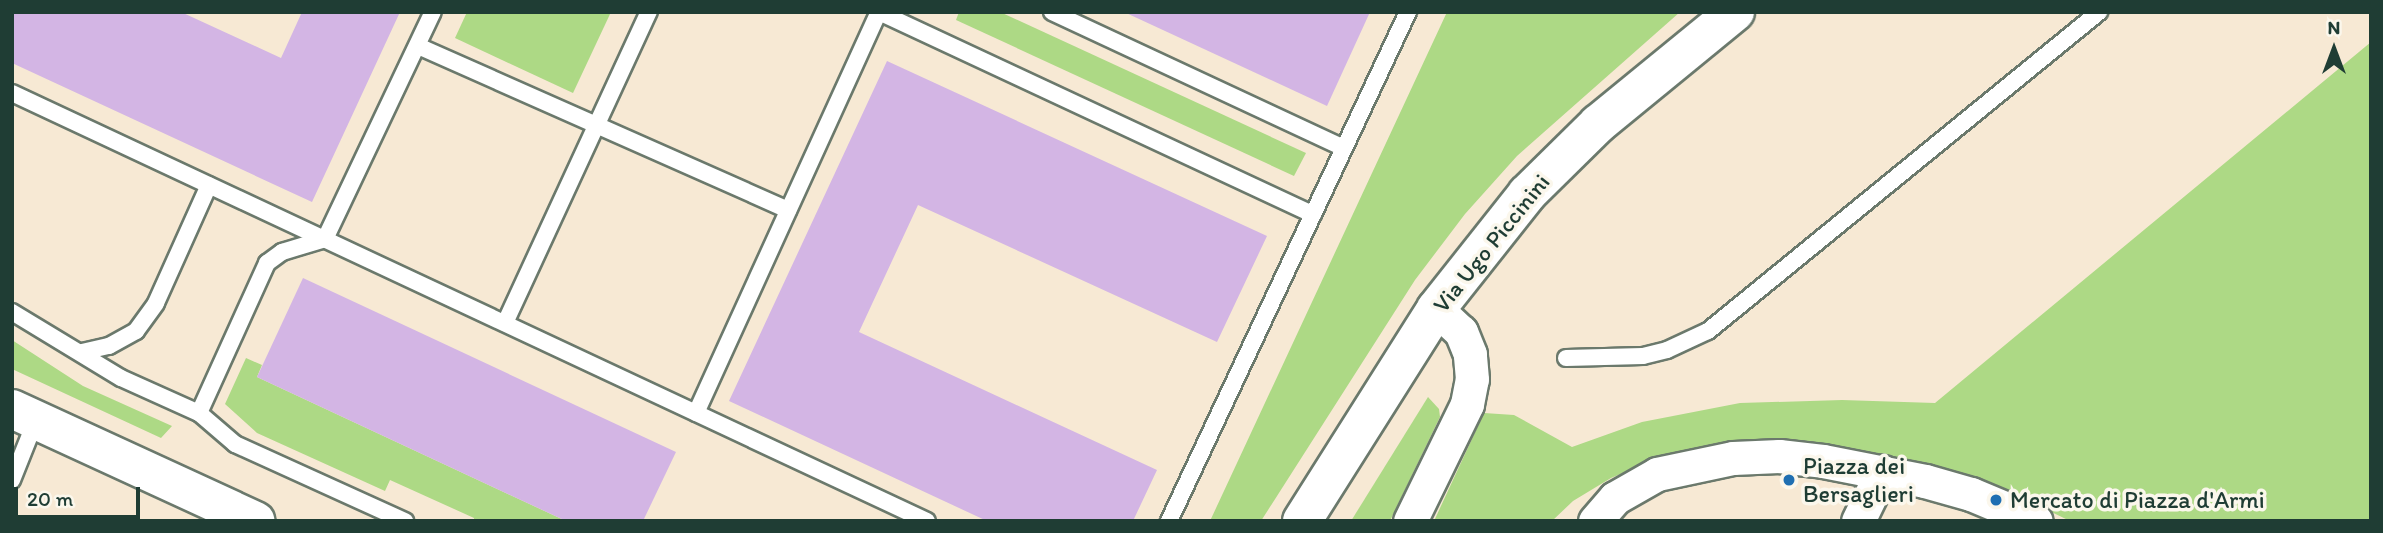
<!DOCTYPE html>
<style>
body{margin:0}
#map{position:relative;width:2383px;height:533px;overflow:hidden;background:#f7e9d4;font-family:Itim,sans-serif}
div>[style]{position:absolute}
.green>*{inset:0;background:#add985}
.building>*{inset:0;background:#d3b5e4}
.roads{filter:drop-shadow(2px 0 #6b796c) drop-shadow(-2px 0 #6b796c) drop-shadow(0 2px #6b796c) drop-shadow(0 -2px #6b796c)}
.lane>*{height:16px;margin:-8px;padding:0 8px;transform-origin:8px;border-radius:8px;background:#fff}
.street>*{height:33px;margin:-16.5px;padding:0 16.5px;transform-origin:16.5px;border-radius:16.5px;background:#fff}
.secondary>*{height:38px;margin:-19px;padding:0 19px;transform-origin:19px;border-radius:19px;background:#fff}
.primary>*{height:38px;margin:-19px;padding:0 19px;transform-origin:19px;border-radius:19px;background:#fff}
.dots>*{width:19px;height:19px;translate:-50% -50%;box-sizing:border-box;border:4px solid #fbf7ec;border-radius:50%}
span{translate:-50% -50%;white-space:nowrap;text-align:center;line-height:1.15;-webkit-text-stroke:7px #fbf7ec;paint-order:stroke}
.street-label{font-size:24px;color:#1f3d34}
.poi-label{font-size:24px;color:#1f3d34}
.left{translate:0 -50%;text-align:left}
.frame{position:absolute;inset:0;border:14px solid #1f3d34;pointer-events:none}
.north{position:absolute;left:2299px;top:14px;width:70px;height:70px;-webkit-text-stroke:5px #fbf7ec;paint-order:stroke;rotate:0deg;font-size:19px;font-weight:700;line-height:28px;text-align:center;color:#1f3d34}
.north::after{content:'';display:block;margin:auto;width:24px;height:32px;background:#1f3d34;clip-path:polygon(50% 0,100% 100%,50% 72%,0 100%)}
.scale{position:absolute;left:14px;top:487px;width:126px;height:32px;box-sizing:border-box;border:4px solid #1f3d34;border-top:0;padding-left:9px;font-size:21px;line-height:24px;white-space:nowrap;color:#1f3d34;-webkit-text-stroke:5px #fbf7ec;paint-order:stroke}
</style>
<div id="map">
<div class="green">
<i style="clip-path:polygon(467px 12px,611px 12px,573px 93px,455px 38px)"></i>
<i style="clip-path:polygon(959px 12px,1000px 12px,1306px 153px,1294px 176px,956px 20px)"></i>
<i style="clip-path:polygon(1447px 12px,1680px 12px,1517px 156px,1465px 214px,1415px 280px,1261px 521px,1210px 521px)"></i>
<i style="clip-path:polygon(2371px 42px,2371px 521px,2070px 521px,2039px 506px,1712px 446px,1661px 457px,1611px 478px,1573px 501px,1552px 521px,1434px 521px,1484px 413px,1514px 415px,1572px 447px,1642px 422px,1740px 403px,1842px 400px,1935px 403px)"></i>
<i style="clip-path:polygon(12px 340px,83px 386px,172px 426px,161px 438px,12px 369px)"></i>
<i style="clip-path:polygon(246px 358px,262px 365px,257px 377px,566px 521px,474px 521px,474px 518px,390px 480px,385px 491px,257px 433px,225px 404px)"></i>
<i style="clip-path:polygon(1428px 397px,1439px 409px,1440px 417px,1390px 521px,1351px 521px)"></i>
</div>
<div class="building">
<i style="clip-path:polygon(12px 12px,181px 12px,281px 58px,302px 12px,400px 12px,312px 202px,12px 63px)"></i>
<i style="clip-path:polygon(1124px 12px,1370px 12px,1327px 106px)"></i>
<i style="clip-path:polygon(887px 61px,1267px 236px,1217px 342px,918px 205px,859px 332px,1157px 470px,1133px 521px,987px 521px,729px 401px)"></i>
<i style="clip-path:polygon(303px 278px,676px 452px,643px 521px,566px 521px,257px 377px)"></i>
</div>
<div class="roads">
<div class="lane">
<i style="left:879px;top:12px;width:479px;rotate:25deg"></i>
<i style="left:1052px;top:12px;width:322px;rotate:25deg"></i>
<i style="left:418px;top:46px;width:405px;rotate:23.9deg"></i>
<i style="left:12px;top:93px;width:1010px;rotate:25.07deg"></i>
<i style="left:12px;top:312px;width:127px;rotate:31.2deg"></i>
<i style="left:121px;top:378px;width:85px;rotate:24.2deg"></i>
<i style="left:199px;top:413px;width:48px;rotate:40.7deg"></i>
<i style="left:235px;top:444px;width:187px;rotate:24.4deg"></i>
<i style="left:505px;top:323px;width:343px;rotate:-65.2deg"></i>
<i style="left:82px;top:352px;width:28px;rotate:-13deg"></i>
<i style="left:109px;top:346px;width:31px;rotate:-29deg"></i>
<i style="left:136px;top:331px;width:34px;rotate:-54deg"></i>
<i style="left:156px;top:303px;width:129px;rotate:-65.8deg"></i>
<i style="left:1566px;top:358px;width:77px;rotate:-1.5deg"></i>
<i style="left:1643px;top:356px;width:25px;rotate:-14deg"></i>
<i style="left:1667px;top:350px;width:45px;rotate:-24.9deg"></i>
<i style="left:1708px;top:331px;width:505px;rotate:-39.21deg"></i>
<i style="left:199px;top:413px;width:165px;rotate:-65.6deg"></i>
<i style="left:267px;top:263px;width:19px;rotate:-36deg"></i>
<i style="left:282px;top:252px;width:45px;rotate:-16.8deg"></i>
<i style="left:325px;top:239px;width:251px;rotate:-64.6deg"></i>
<i style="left:696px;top:413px;width:441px;rotate:-65.5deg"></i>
<i style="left:12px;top:480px;width:65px;rotate:-68.2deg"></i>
<i style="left:1169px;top:521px;width:562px;rotate:-64.85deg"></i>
</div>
<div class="street">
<i style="left:1410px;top:521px;width:130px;rotate:-64deg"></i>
<i style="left:1467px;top:404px;width:25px;rotate:-79deg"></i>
<i style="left:1472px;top:379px;width:25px;rotate:-95deg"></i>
<i style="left:1470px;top:354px;width:24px;rotate:-112deg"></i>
<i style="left:1461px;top:332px;width:34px;rotate:-137deg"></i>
<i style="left:1595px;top:521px;width:30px;rotate:-49deg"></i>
<i style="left:1615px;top:498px;width:48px;rotate:-29.7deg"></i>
<i style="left:1657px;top:474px;width:78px;rotate:-11.9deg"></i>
<i style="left:1733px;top:458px;width:46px;rotate:-2.5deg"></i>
<i style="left:1779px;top:456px;width:44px;rotate:6.5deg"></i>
<i style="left:1823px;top:461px;width:104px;rotate:11.1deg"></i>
<i style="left:1925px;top:481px;width:48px;rotate:15.8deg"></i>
<i style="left:1971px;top:494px;width:70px;rotate:22.6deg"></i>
<i style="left:1858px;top:521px;width:55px;rotate:-63.9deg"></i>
</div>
<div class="secondary">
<i style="left:1302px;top:521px;width:251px;rotate:-57.7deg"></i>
<i style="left:1436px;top:309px;width:147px;rotate:-51.6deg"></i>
<i style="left:1527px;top:194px;width:100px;rotate:-44.6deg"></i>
<i style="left:1598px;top:124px;width:177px;rotate:-39.3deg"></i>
</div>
<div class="primary">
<i style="left:12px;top:409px;width:268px;rotate:24.7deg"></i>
</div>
</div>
<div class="dots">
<i style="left:1789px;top:480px;background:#1f6fb2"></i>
<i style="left:1996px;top:500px;background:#1f6fb2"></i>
</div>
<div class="street-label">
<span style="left:1491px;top:243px;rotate:-51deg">Via Ugo Piccinini</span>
</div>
<div class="poi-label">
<span class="left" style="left:1803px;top:480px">Piazza dei<br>Bersaglieri</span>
<span class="left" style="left:2010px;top:500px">Mercato di Piazza d'Armi</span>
</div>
<div class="frame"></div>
<div class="north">N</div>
<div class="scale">20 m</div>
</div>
